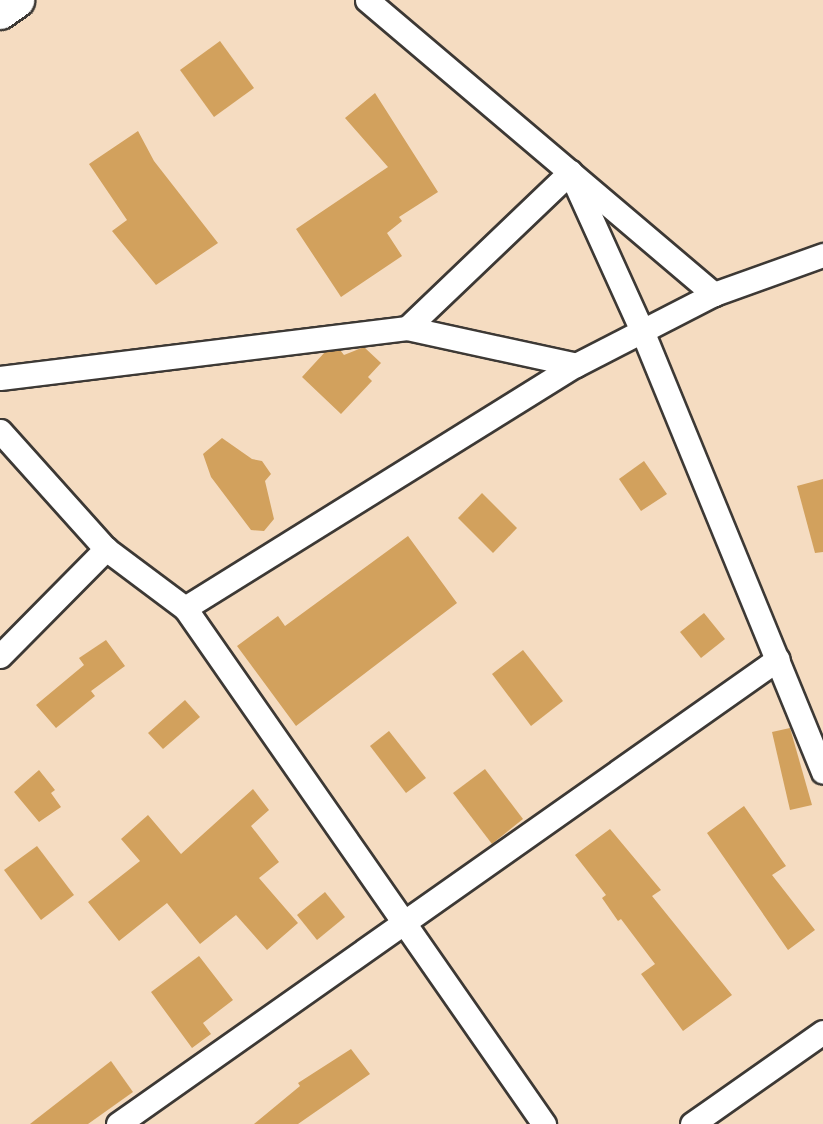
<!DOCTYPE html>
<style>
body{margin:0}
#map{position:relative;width:823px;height:1124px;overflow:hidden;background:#f5dcc1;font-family:"Patrick Hand",sans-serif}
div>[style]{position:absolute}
.building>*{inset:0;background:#d2a15d}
.roads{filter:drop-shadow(2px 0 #3d3935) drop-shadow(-2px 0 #3d3935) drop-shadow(0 2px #3d3935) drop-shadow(0 -2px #3d3935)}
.minor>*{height:23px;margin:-11.5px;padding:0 11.5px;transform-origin:11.5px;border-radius:11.5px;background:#fff}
.secondary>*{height:33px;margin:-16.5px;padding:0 16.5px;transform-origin:16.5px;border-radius:16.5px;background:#fff}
span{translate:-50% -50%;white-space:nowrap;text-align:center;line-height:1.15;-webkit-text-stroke:5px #fff;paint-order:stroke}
</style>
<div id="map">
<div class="building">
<i style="clip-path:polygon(220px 41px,254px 88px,214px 117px,180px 70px)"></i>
<i style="clip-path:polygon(375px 93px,438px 192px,399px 217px,402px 221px,387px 233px,402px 256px,341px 297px,296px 229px,388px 167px,345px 118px)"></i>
<i style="clip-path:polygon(138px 131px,154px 161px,218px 243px,156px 285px,112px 231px,127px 220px,89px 164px)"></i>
<i style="clip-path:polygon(364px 347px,381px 363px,368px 377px,372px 381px,341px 414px,302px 377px,325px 352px,340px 350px,344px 355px)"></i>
<i style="clip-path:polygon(222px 438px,252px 459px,262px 461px,271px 474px,265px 481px,274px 519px,264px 531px,251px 530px,211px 477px,203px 454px)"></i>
<i style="clip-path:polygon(644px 461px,667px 494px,641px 511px,619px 479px)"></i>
<i style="clip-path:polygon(823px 479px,823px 552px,815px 553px,797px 486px)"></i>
<i style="clip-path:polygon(482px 493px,517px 528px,493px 553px,458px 518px)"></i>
<i style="clip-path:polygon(408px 536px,457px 603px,296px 726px,237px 646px,278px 616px,285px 626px)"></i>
<i style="clip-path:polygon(704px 613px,725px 639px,701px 658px,680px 632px)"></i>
<i style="clip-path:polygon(106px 640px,125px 666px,91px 691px,95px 696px,56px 728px,36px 705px,84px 665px,79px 658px)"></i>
<i style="clip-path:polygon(523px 650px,563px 701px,531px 726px,492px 674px)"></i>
<i style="clip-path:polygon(185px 700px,200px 717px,163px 749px,148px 733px)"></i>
<i style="clip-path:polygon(790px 728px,812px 805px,790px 810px,772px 732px)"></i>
<i style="clip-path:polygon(389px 731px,426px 778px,406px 793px,370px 746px)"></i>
<i style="clip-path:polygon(485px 769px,523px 819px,492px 844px,453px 793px)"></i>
<i style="clip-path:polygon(39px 770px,55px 790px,51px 793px,61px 807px,39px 822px,14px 792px)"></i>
<i style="clip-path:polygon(253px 789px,269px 810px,251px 826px,279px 862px,259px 878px,298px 923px,267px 950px,236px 915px,200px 944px,167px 903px,119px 941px,88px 902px,140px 861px,121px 839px,148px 815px,181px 854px)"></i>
<i style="clip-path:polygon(744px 806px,786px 866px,772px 875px,815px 930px,788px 950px,707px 833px)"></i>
<i style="clip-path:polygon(610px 829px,661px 890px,652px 896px,732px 995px,683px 1031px,641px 974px,655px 964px,621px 919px,618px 921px,602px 898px,606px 895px,575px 855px)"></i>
<i style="clip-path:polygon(37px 846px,74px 895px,41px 920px,4px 870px)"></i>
<i style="clip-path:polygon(325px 892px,345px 917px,317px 940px,297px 915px)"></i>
<i style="clip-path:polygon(199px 956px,233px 1000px,203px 1023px,211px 1034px,192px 1048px,151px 992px)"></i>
<i style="clip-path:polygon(351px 1049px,370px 1074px,298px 1124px,254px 1124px,300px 1086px,298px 1083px)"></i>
<i style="clip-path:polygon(111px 1061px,133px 1092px,88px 1124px,30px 1124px)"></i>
</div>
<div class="roads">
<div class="minor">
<i style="left:367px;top:0;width:455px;rotate:40.3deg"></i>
<i style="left:407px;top:328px;width:226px;rotate:-43.7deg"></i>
<i style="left:570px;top:172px;width:177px;rotate:65.6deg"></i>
<i style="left:643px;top:333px;width:474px;rotate:67.7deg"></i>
<i style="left:0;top:378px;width:410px;rotate:-7deg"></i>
<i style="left:407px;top:328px;width:173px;rotate:12.3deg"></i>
<i style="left:0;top:431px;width:159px;rotate:48.1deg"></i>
<i style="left:185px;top:608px;width:629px;rotate:55.17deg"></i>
<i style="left:0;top:656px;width:151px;rotate:-45.3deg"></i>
<i style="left:106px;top:549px;width:99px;rotate:36.8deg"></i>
<i style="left:185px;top:608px;width:460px;rotate:-31.9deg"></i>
<i style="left:576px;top:365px;width:155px;rotate:-27.2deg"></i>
<i style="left:714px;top:294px;width:116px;rotate:-19.7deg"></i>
<i style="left:118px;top:1124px;width:807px;rotate:-35.17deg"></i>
<i style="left:692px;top:1124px;width:160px;rotate:-35.1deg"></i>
</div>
<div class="secondary">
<i style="left:0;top:12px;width:21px;rotate:-35deg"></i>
</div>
</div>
</div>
